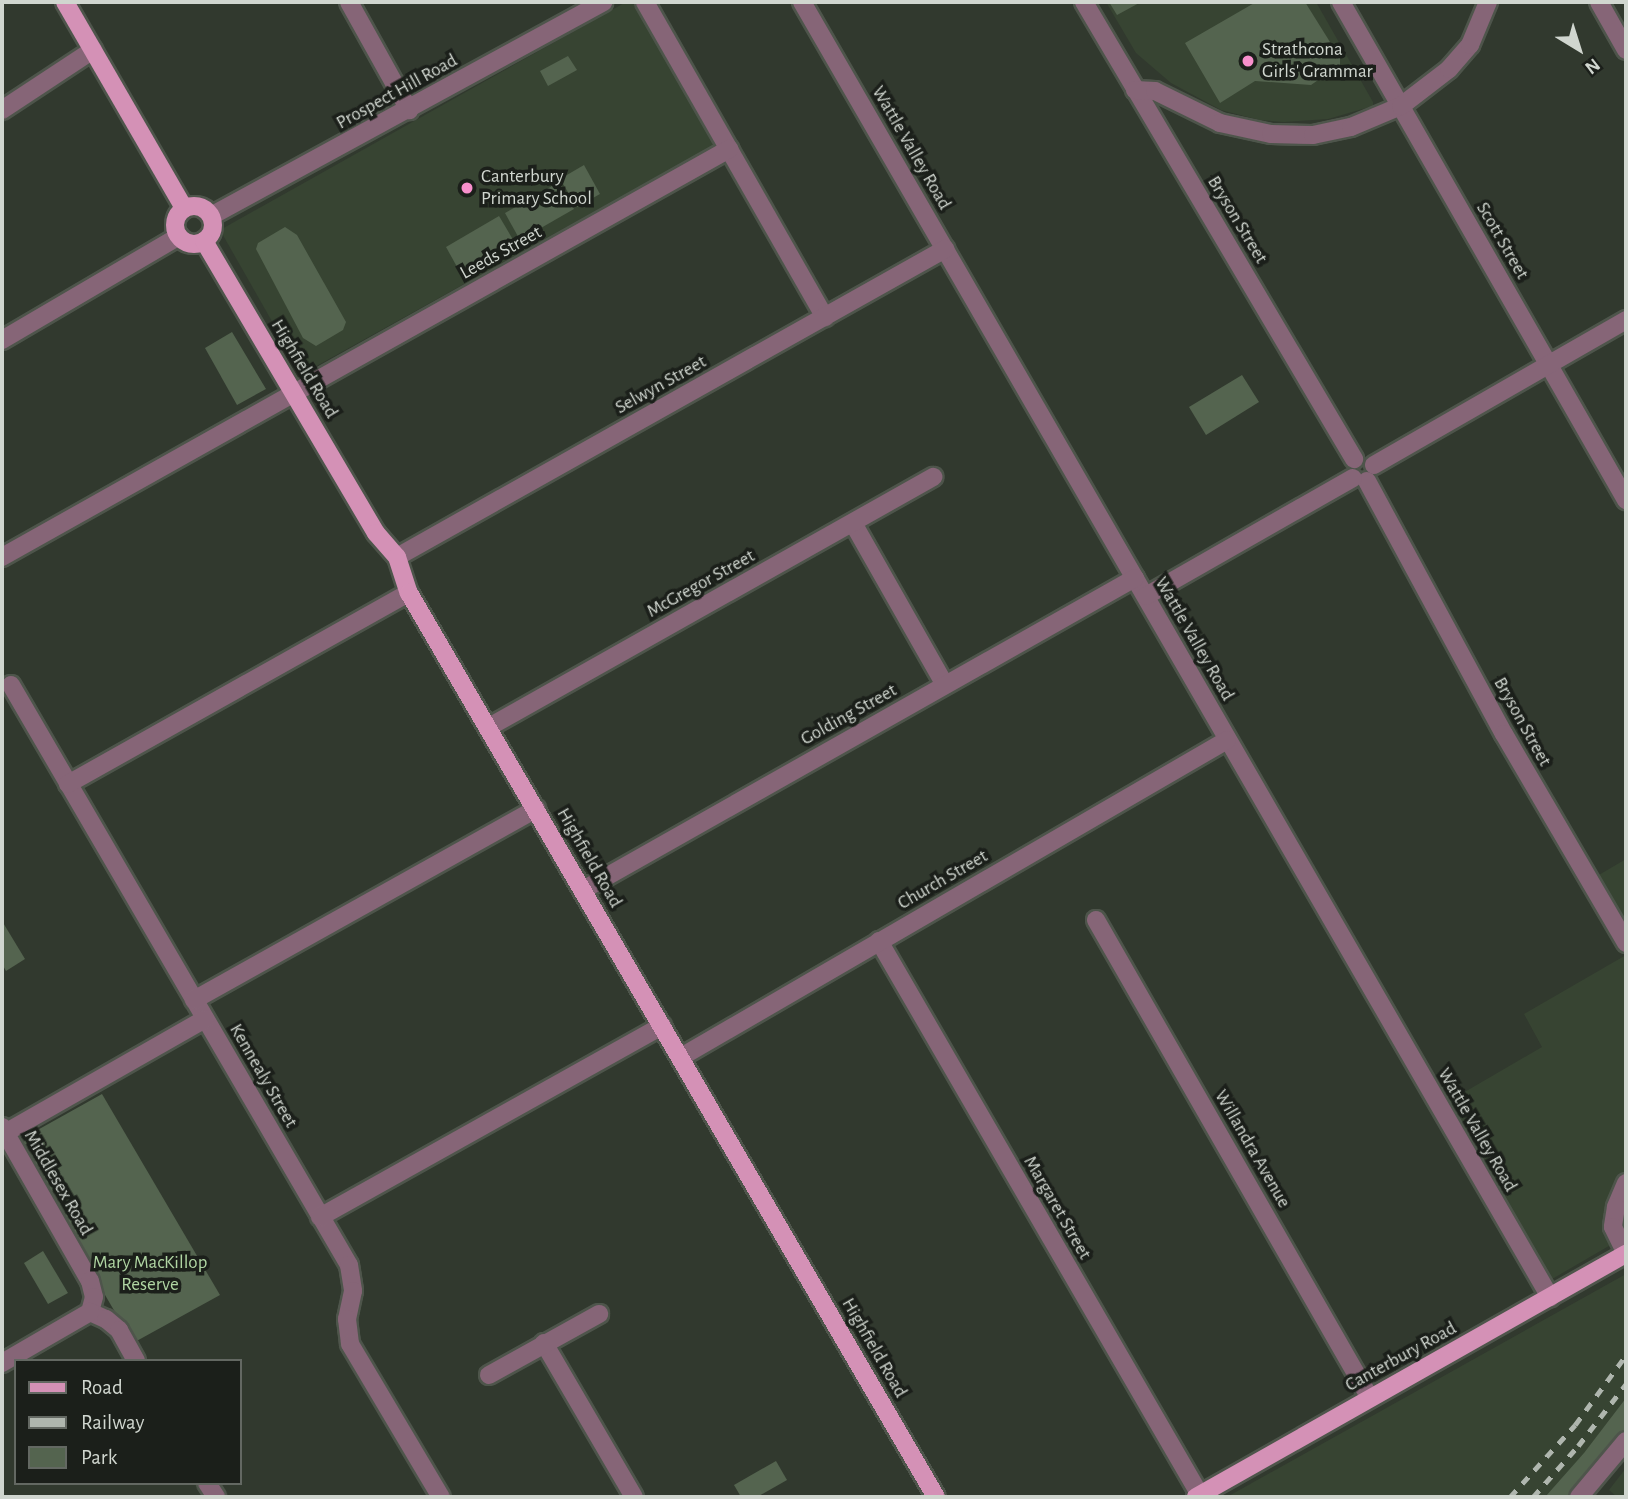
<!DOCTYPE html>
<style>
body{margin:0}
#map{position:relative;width:1628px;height:1499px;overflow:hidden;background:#31392e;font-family:"Alegreya Sans",sans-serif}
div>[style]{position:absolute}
.built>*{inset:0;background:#374432}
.green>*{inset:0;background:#54644f}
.roads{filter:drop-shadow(2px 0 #4e554b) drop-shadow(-2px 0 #4e554b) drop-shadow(0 2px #4e554b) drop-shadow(0 -2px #4e554b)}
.minor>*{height:18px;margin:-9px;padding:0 9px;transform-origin:9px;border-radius:9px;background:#866577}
.major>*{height:18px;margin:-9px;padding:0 9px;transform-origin:9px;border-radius:9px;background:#d491b6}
.major>.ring{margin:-9px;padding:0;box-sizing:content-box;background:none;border:18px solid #d491b6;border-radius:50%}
.rail>*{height:4.5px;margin-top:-2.25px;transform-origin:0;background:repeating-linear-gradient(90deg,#afb6ae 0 9px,transparent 0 18px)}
.dots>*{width:19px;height:19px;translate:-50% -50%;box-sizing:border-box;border:4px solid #1b1f1a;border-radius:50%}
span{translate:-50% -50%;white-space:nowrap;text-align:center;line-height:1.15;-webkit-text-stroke:7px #1b1f1a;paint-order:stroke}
.poi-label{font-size:19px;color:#d0d6cf}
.left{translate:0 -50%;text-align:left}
.street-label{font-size:19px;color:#d0d6cf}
.park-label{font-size:19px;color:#b0d6a3}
.frame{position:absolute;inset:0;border:4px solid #d0d6cf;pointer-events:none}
.legend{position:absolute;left:14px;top:1359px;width:228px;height:126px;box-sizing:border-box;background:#1b1f1a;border:2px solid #636862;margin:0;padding:9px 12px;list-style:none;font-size:21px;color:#d0d6cf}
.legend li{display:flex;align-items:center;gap:14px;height:35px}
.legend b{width:35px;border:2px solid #636862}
.north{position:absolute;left:1544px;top:14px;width:70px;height:70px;-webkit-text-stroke:5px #1b1f1a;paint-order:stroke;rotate:142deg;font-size:19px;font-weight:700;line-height:28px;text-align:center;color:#d0d6cf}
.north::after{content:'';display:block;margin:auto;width:24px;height:32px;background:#d0d6cf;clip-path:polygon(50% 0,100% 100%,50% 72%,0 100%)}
</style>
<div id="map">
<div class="built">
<i style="clip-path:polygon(626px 2px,633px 2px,714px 145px,302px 374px,220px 230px)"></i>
<i style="clip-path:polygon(1106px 2px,1316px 2px,1373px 102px,1373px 106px,1328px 119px,1284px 122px,1259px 120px,1221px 110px,1171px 83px,1136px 53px)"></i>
<i style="clip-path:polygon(1626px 859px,1626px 938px,1592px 879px)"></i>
<i style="clip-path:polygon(1626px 955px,1626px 1236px,1547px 1282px,1444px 1104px,1542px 1047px,1524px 1014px)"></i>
<i style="clip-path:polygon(1626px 1274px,1626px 1398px,1584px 1454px,1545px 1497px,1227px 1497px)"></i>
<i style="clip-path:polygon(1626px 1468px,1626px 1497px,1617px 1497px,1609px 1490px)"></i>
</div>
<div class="green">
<i style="clip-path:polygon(1109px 2px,1141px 2px,1117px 15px)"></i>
<i style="clip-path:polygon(1256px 2px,1305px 2px,1340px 58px,1340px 65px,1311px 85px,1255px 81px,1220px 103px,1185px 43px)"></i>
<i style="clip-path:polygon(568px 56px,577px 70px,548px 86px,540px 71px)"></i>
<i style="clip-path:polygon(584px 165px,600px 194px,577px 207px,560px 179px)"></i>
<i style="clip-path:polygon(559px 182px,574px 209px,520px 240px,505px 213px)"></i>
<i style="clip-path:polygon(499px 216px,515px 243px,461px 274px,446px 247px)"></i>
<i style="clip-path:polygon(285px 227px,297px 235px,346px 322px,343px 330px,316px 346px,303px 338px,256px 249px,258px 243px)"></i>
<i style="clip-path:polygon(232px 332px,266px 389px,237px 405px,205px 348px)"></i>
<i style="clip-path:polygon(1242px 375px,1259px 402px,1206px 435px,1189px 407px)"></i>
<i style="clip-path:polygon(2px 921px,25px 959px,6px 971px,2px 964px)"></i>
<i style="clip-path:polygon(102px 1094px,220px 1295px,133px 1343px,16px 1142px)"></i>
<i style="clip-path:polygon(43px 1251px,68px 1293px,48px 1304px,24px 1263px)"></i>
<i style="clip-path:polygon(1626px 1398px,1626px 1432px,1594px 1471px,1571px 1497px,1545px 1497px,1584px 1453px)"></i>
<i style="clip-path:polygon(776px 1461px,787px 1480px,757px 1497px,741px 1497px,734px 1485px)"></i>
</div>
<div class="roads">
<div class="minor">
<i style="left:349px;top:2px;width:124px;rotate:60.9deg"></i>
<i style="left:645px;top:2px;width:363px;rotate:60.3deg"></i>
<i style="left:802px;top:2px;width:1496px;rotate:59.99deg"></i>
<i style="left:1084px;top:2px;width:531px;rotate:59.42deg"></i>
<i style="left:1341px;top:2px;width:574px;rotate:60.22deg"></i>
<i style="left:1599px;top:2px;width:55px;rotate:60.6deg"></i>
<i style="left:1135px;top:90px;width:20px;rotate:3deg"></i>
<i style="left:1155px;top:91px;width:72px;rotate:26.2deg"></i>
<i style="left:1220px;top:123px;width:52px;rotate:12.2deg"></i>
<i style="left:1271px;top:134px;width:42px;rotate:1.4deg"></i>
<i style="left:1313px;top:135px;width:39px;rotate:-12deg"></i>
<i style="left:1351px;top:127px;width:54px;rotate:-22.8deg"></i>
<i style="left:1401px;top:106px;width:61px;rotate:-37.6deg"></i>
<i style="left:1449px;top:69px;width:32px;rotate:-49deg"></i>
<i style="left:1470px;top:45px;width:47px;rotate:-67.3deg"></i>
<i style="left:2px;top:110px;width:109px;rotate:-33.4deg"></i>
<i style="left:211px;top:216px;width:447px;rotate:-28.6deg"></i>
<i style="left:2px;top:340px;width:205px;rotate:-30.4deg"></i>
<i style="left:1374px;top:465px;width:291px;rotate:-29.9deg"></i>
<i style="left:1367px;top:481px;width:288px;rotate:61.6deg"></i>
<i style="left:1504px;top:734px;width:242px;rotate:59.7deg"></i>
<i style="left:853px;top:523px;width:186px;rotate:60.4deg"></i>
<i style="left:2px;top:557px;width:834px;rotate:-29.3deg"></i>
<i style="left:397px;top:557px;width:629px;rotate:-29.34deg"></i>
<i style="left:1146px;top:596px;width:238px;rotate:-29.7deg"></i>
<i style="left:11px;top:685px;width:671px;rotate:59.77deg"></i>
<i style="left:349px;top:1265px;width:26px;rotate:81deg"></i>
<i style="left:353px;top:1291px;width:29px;rotate:102deg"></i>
<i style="left:347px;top:1319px;width:25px;rotate:83deg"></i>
<i style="left:350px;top:1344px;width:178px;rotate:59.3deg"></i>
<i style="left:489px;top:727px;width:510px;rotate:-29.38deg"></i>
<i style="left:68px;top:784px;width:391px;rotate:-29.3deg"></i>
<i style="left:583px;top:890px;width:634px;rotate:-29.48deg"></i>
<i style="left:1096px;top:920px;width:551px;rotate:60.18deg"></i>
<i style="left:879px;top:941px;width:640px;rotate:59.91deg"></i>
<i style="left:194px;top:1000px;width:392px;rotate:-29.2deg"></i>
<i style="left:681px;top:1057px;width:631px;rotate:-30.14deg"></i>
<i style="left:2px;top:1127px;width:177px;rotate:60.3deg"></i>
<i style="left:90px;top:1281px;width:16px;rotate:76deg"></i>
<i style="left:94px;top:1297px;width:16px;rotate:105deg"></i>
<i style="left:5px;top:1133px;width:230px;rotate:-29.7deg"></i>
<i style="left:1626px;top:1183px;width:26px;rotate:113deg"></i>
<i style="left:1616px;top:1207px;width:20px;rotate:99deg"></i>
<i style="left:1613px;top:1227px;width:30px;rotate:64deg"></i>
<i style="left:320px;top:1217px;width:392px;rotate:-29.2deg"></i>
<i style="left:90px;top:1312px;width:17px;rotate:24deg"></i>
<i style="left:106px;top:1319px;width:17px;rotate:40deg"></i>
<i style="left:119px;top:1330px;width:35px;rotate:61deg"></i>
<i style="left:544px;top:1343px;width:178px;rotate:59.7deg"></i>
<i style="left:2px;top:1363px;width:102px;rotate:-30.1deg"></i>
<i style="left:489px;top:1375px;width:126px;rotate:-29deg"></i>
<i style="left:207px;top:1483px;width:17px;rotate:57deg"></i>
<i style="left:1579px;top:1497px;width:73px;rotate:-50deg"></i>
</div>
<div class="major">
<i style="left:65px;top:2px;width:238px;rotate:60deg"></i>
<i class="ring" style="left:175px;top:206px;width:20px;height:20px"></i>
<i style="left:204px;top:241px;width:339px;rotate:59.5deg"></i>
<i style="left:376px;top:533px;width:32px;rotate:49deg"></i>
<i style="left:397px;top:557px;width:38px;rotate:72deg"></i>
<i style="left:409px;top:593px;width:1046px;rotate:59.76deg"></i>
<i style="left:1196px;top:1497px;width:494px;rotate:-29.5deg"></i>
</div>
</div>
<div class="rail">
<i style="left:1510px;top:1497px;width:97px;rotate:-47.9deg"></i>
<i style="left:1575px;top:1425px;width:87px;rotate:-53.9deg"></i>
<i style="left:1533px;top:1497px;width:68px;rotate:-48.6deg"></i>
<i style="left:1578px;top:1446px;width:78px;rotate:-52.3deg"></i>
</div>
<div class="dots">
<i style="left:1248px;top:61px;background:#f890cc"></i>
<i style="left:467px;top:188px;background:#f890cc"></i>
</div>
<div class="poi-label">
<span class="left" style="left:1262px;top:61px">Strathcona<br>Girls' Grammar</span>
<span class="left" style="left:481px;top:188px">Canterbury<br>Primary School</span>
</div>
<div class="street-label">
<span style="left:397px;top:92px;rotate:-29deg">Prospect Hill Road</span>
<span style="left:911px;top:148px;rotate:60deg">Wattle Valley Road</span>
<span style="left:1237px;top:220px;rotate:59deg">Bryson Street</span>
<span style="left:1502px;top:241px;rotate:60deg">Scott Street</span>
<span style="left:501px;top:253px;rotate:-29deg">Leeds Street</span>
<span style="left:304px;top:369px;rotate:59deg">Highfield Road</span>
<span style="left:661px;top:385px;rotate:-29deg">Selwyn Street</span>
<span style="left:701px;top:584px;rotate:-29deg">McGregor Street</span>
<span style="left:1194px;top:639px;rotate:60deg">Wattle Valley Road</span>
<span style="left:849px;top:715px;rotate:-29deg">Golding Street</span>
<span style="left:1522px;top:722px;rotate:61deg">Bryson Street</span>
<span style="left:589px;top:858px;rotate:60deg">Highfield Road</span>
<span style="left:943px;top:880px;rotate:-30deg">Church Street</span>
<span style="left:263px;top:1076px;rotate:60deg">Kennealy Street</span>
<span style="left:1477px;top:1130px;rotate:60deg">Wattle Valley Road</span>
<span style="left:1252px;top:1149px;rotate:60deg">Willandra Avenue</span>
<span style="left:58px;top:1183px;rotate:60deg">Middlesex Road</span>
<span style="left:1057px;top:1208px;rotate:60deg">Margaret Street</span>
<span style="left:874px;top:1348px;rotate:60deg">Highfield Road</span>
<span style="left:1401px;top:1357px;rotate:-29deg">Canterbury Road</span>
</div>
<div class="park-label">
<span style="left:150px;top:1274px">Mary MacKillop<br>Reserve</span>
</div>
<div class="frame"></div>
<ul class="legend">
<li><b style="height:9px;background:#d491b6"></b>Road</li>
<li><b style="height:9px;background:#afb6ae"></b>Railway</li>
<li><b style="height:19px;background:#54644f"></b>Park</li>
</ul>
<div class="north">N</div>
</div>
